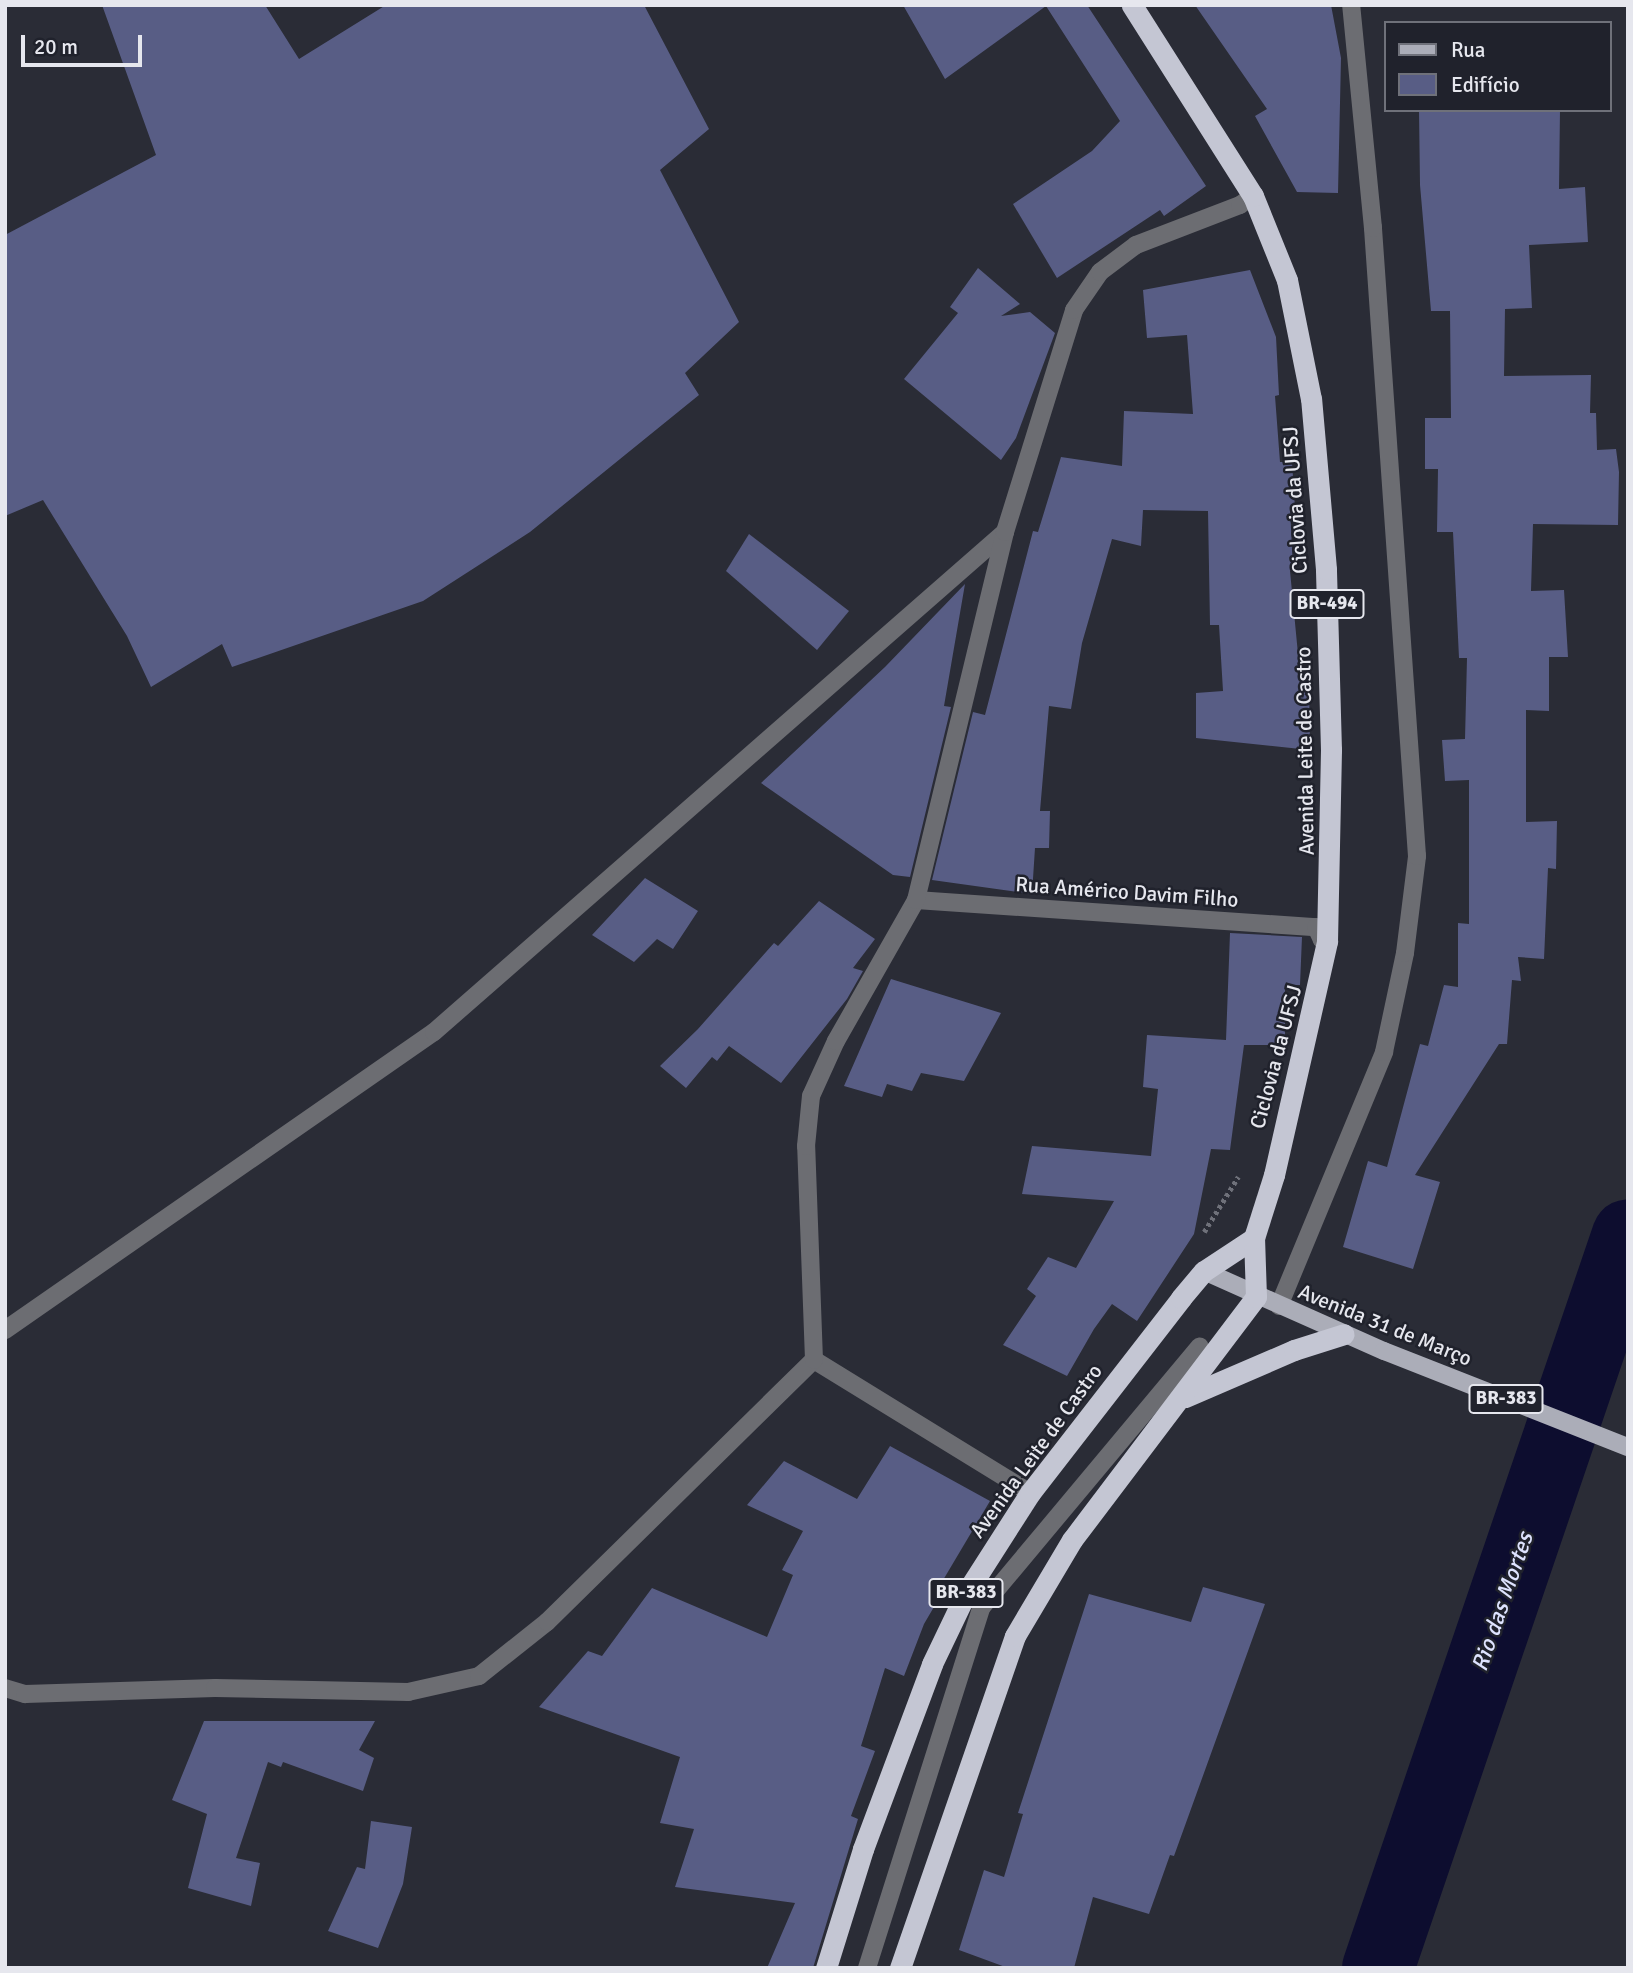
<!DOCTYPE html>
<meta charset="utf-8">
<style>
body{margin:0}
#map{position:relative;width:1633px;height:1973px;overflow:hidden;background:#2a2c36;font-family:Signika,sans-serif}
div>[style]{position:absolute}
.river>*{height:72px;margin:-36px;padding:0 36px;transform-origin:36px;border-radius:36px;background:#0d0d2f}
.building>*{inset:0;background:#585d85}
.path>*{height:4.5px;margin-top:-2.25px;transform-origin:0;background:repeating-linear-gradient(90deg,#6f717a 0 3.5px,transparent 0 7px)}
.minor>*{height:18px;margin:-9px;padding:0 9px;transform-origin:9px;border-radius:9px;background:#6c6d72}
.major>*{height:18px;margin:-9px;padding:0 9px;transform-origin:9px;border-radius:9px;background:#abadb8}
.highway>*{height:21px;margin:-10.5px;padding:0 10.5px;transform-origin:10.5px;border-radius:10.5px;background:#c4c6d3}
span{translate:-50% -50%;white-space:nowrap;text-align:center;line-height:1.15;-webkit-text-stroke:5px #20222c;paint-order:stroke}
.shield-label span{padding:2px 5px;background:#20222c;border:2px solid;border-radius:5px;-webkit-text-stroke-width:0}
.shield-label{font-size:19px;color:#e6e7ee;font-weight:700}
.street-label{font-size:21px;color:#e6e7ee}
.water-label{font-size:23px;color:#dee3fe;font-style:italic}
.frame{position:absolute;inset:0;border:7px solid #e6e7ee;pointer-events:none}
.legend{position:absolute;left:1384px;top:21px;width:228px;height:91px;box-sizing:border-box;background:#20222c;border:2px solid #6f717a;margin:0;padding:9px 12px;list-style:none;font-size:21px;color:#e6e7ee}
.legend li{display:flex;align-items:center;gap:14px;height:35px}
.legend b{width:35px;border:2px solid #6f717a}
.scale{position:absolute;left:21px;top:35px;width:121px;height:32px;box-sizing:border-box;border:4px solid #e6e7ee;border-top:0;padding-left:9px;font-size:21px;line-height:24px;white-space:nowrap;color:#e6e7ee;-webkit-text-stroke:5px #20222c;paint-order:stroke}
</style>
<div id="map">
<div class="river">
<i style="left:1378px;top:1968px;width:774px;rotate:-71.17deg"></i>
</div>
<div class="building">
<i style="clip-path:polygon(102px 5px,265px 5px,299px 59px,386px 5px,644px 5px,709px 129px,660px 170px,739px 322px,685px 373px,699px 395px,530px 532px,423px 601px,232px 667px,222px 644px,151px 687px,127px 636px,43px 500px,5px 516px,5px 235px,156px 155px)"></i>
<i style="clip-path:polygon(903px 5px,1087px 5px,1206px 186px,1164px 216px,1160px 210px,1057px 278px,1013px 204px,1092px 151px,1120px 121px,1046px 6px,945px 79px)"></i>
<i style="clip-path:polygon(1195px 5px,1331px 5px,1341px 58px,1338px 193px,1297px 192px,1255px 116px,1267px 109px)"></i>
<i style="clip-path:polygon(1419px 110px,1560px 110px,1559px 189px,1585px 187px,1588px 242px,1529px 245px,1532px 308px,1505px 309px,1504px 376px,1591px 375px,1590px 413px,1596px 413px,1597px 450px,1616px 449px,1619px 472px,1618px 525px,1533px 524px,1531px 591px,1564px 590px,1568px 657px,1549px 657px,1549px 711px,1526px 710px,1526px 822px,1557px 821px,1556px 869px,1548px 868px,1544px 959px,1518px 957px,1521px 981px,1512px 980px,1507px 1044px,1499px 1044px,1415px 1175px,1440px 1182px,1413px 1269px,1343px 1247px,1368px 1161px,1387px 1167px,1420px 1044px,1428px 1046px,1444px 985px,1458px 987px,1458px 923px,1469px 924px,1469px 780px,1445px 781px,1442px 740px,1465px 739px,1467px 658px,1459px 658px,1453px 532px,1437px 532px,1438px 469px,1425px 469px,1425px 418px,1451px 418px,1450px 311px,1431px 311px,1420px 185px)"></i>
<i style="clip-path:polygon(978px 268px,1020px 304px,1001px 316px,1030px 312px,1055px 333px,1016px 438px,1001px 460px,904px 379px,958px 313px,950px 307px)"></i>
<i style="clip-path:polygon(1250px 270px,1276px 337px,1279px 395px,1275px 396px,1280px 462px,1292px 462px,1295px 508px,1290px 508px,1293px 570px,1290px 571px,1301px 685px,1309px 685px,1310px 750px,1196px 738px,1196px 693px,1223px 691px,1219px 625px,1210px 625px,1208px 511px,1143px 510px,1141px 546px,1112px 539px,1082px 643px,1071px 709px,1049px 706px,1040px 811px,1050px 811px,1049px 848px,1035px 848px,1032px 894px,932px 880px,973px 712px,985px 715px,1033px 531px,1038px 532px,1061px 457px,1122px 466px,1124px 411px,1193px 414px,1187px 335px,1147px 338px,1143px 290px)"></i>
<i style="clip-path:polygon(749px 534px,849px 611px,817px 650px,726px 571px)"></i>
<i style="clip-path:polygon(965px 584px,944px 706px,951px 707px,910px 877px,893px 875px,761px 783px,885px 667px)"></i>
<i style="clip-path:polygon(645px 878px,698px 911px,673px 949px,657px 939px,634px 962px,592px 935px)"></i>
<i style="clip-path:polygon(819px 901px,875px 939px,853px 968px,863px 971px,847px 999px,781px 1083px,729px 1046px,717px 1061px,712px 1057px,686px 1088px,660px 1066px,698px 1029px,774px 943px,778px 946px)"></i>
<i style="clip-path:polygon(1230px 933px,1302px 937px,1300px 985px,1285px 985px,1285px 1045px,1244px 1045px,1230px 1150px,1211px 1149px,1194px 1234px,1137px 1321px,1112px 1304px,1094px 1329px,1067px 1376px,1003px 1345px,1036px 1296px,1027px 1289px,1048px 1257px,1076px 1268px,1114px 1201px,1022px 1194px,1032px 1146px,1151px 1156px,1158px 1089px,1143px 1087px,1147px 1035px,1226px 1040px)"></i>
<i style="clip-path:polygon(891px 979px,1001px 1013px,964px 1081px,921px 1073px,912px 1091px,887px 1084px,882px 1097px,844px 1086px)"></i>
<i style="clip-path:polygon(890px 1446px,990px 1501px,933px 1597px,938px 1600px,924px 1624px,904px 1676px,885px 1668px,861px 1746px,875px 1751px,851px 1816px,858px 1819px,813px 1968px,767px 1968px,795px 1903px,675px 1887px,694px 1829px,660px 1823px,680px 1757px,539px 1707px,588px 1651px,602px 1656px,652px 1588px,767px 1637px,793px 1575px,782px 1570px,803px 1531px,747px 1505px,784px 1461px,857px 1499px)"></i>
<i style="clip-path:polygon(1203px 1587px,1265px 1604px,1174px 1856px,1170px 1855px,1149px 1914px,1093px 1897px,1074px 1968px,1008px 1968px,959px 1950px,984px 1870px,1004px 1877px,1023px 1814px,1018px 1813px,1089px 1594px,1191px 1622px)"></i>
<i style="clip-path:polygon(204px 1721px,375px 1721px,359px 1750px,374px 1758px,363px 1791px,283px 1762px,281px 1767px,268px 1762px,236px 1858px,260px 1863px,251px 1906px,188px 1888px,207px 1814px,172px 1800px)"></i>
<i style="clip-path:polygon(371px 1821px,412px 1827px,403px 1884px,378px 1948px,328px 1931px,357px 1867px,365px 1869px)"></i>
</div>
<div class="path">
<i style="left:1204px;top:1232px;width:65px;rotate:-58.3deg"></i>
</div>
<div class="minor">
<i style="left:916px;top:900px;width:401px;rotate:3.9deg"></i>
<i style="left:1316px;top:927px;width:14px;rotate:65deg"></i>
<i style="left:1322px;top:940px;width:5px;rotate:11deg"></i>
<i style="left:1279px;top:1306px;width:275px;rotate:-67.5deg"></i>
<i style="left:1384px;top:1052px;width:101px;rotate:-78deg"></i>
<i style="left:1405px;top:953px;width:98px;rotate:-82.9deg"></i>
<i style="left:1417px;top:856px;width:630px;rotate:-94.01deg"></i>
<i style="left:1373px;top:228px;width:224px;rotate:-95.6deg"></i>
<i style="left:5px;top:1330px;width:522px;rotate:-34.79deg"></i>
<i style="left:434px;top:1032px;width:759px;rotate:-41.21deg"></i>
<i style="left:814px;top:1360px;width:254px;rotate:31.6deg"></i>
<i style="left:5px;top:1688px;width:21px;rotate:17deg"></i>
<i style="left:25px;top:1694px;width:190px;rotate:-1.8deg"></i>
<i style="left:215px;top:1688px;width:193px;rotate:1.2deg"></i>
<i style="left:408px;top:1692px;width:73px;rotate:-12.7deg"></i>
<i style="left:479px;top:1676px;width:87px;rotate:-38.5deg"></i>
<i style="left:547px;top:1622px;width:374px;rotate:-44.5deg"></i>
<i style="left:814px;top:1360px;width:214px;rotate:-92.1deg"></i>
<i style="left:806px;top:1146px;width:50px;rotate:-84.3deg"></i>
<i style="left:811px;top:1096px;width:60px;rotate:-65.6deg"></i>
<i style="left:836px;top:1041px;width:162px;rotate:-60.4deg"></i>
<i style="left:916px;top:900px;width:379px;rotate:-76.4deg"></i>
<i style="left:1005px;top:532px;width:232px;rotate:-72.7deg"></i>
<i style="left:1074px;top:310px;width:46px;rotate:-55.6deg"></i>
<i style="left:1100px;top:272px;width:45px;rotate:-36.9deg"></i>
<i style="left:1136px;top:245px;width:111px;rotate:-21deg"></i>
<i style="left:1240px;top:205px;width:16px;rotate:-35deg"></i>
<i style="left:867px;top:1968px;width:378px;rotate:-72.4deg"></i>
<i style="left:981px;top:1608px;width:341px;rotate:-50.1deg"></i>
</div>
<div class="major">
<i style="left:1204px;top:1271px;width:197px;rotate:24deg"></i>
<i style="left:1384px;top:1351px;width:262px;rotate:21.5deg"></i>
</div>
<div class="highway">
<i style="left:1185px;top:1397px;width:119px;rotate:-23.3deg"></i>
<i style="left:1294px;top:1350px;width:52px;rotate:-17.7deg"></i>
<i style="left:826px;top:1968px;width:125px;rotate:-72.7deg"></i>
<i style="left:863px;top:1849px;width:197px;rotate:-69.5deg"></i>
<i style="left:932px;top:1664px;width:79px;rotate:-64.4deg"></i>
<i style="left:966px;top:1593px;width:119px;rotate:-57.4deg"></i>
<i style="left:1030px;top:1493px;width:247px;rotate:-52.2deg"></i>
<i style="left:1181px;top:1298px;width:35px;rotate:-50deg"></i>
<i style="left:1204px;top:1271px;width:60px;rotate:-33.4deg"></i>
<i style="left:900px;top:1968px;width:351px;rotate:-70.9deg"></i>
<i style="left:1015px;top:1636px;width:112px;rotate:-59.3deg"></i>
<i style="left:1072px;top:1540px;width:305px;rotate:-52.9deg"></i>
<i style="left:1256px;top:1297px;width:59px;rotate:-91.9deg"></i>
<i style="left:1254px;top:1238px;width:66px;rotate:-72.4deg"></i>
<i style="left:1274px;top:1175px;width:240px;rotate:-77.2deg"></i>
<i style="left:1327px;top:941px;width:191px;rotate:-88.8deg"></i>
<i style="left:1331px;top:750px;width:181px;rotate:-91.6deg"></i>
<i style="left:1326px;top:569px;width:171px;rotate:-95deg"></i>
<i style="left:1311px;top:399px;width:121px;rotate:-101.4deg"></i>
<i style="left:1287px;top:280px;width:91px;rotate:-112deg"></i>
<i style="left:1253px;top:196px;width:226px;rotate:-122.4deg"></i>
</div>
<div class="shield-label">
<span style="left:1327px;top:604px">BR-494</span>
<span style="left:1506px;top:1399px">BR-383</span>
<span style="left:966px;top:1593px">BR-383</span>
</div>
<div class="street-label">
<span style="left:1295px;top:500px;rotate:-94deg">Ciclovia da UFSJ</span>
<span style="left:1305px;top:751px;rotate:-91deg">Avenida Leite de Castro</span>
<span style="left:1127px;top:892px;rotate:4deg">Rua Américo Davim Filho</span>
<span style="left:1276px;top:1057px;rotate:-75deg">Ciclovia da UFSJ</span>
<span style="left:1385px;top:1325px;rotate:22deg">Avenida 31 de Março</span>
<span style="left:1036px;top:1451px;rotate:-54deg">Avenida Leite de Castro</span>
</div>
<div class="water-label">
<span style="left:1503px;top:1602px;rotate:-71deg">Rio das Mortes</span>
</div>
<div class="frame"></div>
<ul class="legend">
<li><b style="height:9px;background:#abadb8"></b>Rua</li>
<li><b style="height:19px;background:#585d85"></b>Edifício</li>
</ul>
<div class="scale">20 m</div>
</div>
